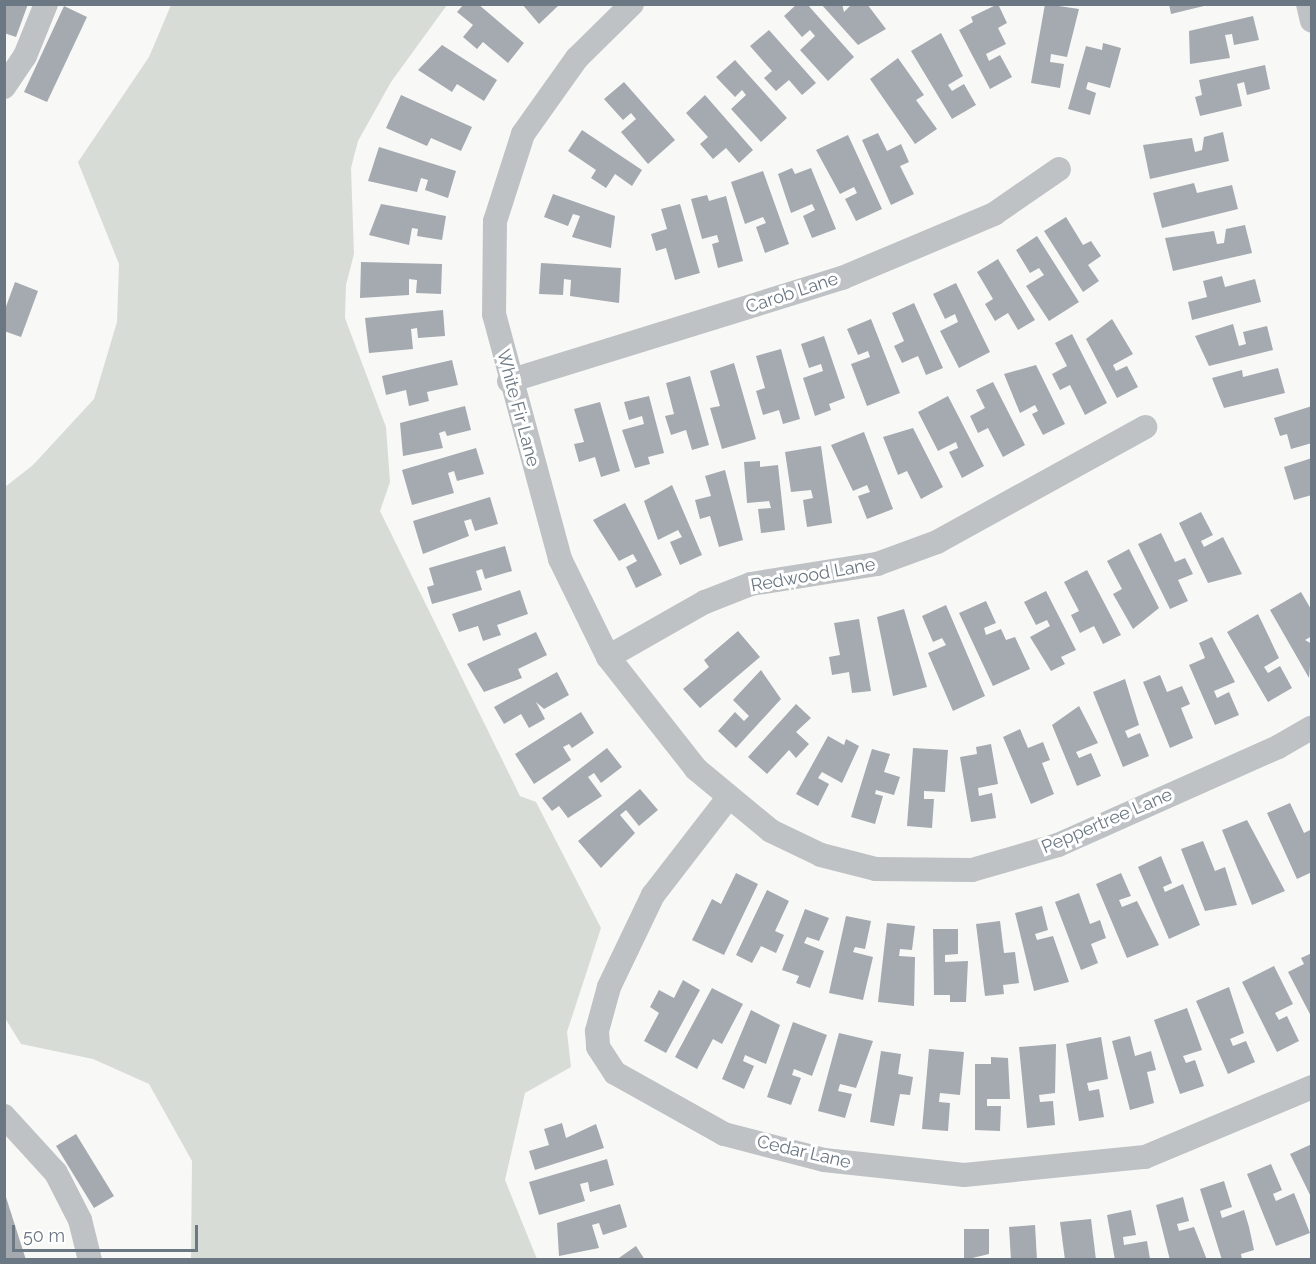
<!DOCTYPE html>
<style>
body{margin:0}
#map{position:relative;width:1316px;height:1264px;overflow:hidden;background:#f8f8f6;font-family:Raleway,sans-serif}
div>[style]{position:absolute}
.green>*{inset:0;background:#d8dcd6}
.building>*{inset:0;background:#a4aab0}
.street>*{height:24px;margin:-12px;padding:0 12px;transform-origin:12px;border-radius:12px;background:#bec2c5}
span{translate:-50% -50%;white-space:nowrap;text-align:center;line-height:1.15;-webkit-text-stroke:6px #fff;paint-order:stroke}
.street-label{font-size:18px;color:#6b7883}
.frame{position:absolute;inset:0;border:6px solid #6b7883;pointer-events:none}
.scale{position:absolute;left:12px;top:1225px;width:186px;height:27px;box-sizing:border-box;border:3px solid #6b7883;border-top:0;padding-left:8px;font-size:18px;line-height:21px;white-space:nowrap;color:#6b7883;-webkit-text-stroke:4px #fff;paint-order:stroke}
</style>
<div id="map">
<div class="green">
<i style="clip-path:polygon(171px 5px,447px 5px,391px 82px,358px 141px,351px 168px,354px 254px,346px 285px,345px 318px,386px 427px,390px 482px,380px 511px,520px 796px,536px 802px,601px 928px,567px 1032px,571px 1067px,525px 1093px,505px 1180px,537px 1259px,191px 1259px,192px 1161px,149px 1084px,93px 1059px,21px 1044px,5px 1018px,5px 487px,33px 465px,94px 399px,117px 322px,119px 264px,78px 162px,149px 57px)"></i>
</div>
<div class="building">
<i style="clip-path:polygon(4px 4px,28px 4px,16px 37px,4px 33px)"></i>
<i style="clip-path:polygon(464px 4px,478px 4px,524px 43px,508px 63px,483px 42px,477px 49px,463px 37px,473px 25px,457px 12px)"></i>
<i style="clip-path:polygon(522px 4px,556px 4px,558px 6px,539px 24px)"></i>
<i style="clip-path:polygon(797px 4px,807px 4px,854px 57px,828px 81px,800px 50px,815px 36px,810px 30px,802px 37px,784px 16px)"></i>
<i style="clip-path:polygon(821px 4px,842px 4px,844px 12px,852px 4px,867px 4px,886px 29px,858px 45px)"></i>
<i style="clip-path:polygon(998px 4px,1007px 23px,998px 28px,1006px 44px,986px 54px,989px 61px,1000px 55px,1012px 77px,990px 89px,959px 30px,973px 22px,971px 17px)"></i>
<i style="clip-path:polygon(1045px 4px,1079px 9px,1067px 57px,1051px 54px,1050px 62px,1064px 64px,1060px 88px,1031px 83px)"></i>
<i style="clip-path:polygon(1169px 4px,1207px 4px,1208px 5px,1171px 14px)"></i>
<i style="clip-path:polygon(64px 6px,87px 17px,47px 102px,24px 92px)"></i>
<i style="clip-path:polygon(1253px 16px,1259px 40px,1234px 45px,1232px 34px,1225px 35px,1230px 58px,1190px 64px,1189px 31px)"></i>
<i style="clip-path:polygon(769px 30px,816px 83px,802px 95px,789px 80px,776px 91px,764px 78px,772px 71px,750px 46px)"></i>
<i style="clip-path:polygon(941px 33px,963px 76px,948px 85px,952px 91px,964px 84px,976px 105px,952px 119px,911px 51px)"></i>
<i style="clip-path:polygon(1103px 43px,1121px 48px,1110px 88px,1088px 82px,1086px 89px,1096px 93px,1090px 115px,1068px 109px,1086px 46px,1102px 50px)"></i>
<i style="clip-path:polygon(442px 45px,497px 80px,484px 101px,457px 84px,452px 92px,418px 70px)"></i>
<i style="clip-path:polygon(898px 58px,924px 95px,916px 100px,937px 129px,915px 144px,870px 79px)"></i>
<i style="clip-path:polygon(735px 60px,787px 118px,761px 142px,731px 109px,746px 95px,742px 90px,735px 97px,716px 77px)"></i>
<i style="clip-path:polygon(1265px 65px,1270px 89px,1247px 95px,1244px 82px,1237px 84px,1242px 106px,1200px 116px,1195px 97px,1202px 95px,1199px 80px)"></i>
<i style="clip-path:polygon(624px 82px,675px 140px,648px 164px,621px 132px,636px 119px,631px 113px,623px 120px,604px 99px)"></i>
<i style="clip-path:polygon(401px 95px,472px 127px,461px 151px,431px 138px,427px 146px,386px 128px)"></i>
<i style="clip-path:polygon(705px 95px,753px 150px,739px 163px,726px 148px,713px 159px,700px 144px,708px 137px,686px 113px)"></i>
<i style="clip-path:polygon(582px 130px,642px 170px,632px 186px,615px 174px,606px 188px,591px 178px,596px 170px,568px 151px)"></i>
<i style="clip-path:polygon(1223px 132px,1229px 161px,1150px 179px,1143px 145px,1192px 138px,1195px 152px,1202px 150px,1204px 137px)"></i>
<i style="clip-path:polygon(878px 133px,887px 151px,901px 144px,909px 162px,900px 166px,914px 194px,891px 205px,862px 140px)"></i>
<i style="clip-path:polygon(848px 135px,882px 209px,856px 221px,845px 199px,857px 193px,854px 187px,840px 194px,816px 150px)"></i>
<i style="clip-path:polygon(379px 147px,456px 171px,448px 198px,425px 190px,428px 180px,421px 178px,417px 192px,368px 181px)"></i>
<i style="clip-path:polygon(792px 168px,795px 174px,811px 168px,836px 229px,812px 238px,803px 216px,815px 210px,812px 204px,791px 213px,778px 174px)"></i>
<i style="clip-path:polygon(763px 171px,789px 244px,765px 253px,756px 227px,766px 223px,763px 217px,745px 224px,731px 182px)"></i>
<i style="clip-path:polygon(1194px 183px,1197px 193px,1232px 185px,1238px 209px,1162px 228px,1153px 193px)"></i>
<i style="clip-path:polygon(553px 194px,615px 216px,611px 248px,572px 237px,580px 216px,573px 214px,568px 226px,544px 217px)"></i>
<i style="clip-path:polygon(707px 195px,709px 201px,726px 196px,743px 261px,718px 268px,712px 244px,719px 242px,717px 235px,702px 239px,691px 199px)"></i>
<i style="clip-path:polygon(381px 204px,446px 216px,442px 240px,417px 236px,418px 229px,412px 228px,409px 245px,369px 235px)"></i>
<i style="clip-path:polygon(680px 204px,700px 273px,675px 280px,666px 248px,656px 251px,651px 234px,667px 229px,661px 209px)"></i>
<i style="clip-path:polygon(1066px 217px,1083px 245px,1091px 241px,1101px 256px,1088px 265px,1099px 281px,1083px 292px,1044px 231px)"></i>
<i style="clip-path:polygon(1245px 225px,1252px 253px,1173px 271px,1165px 238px,1214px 231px,1217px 244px,1224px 243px,1226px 229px)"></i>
<i style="clip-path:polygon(1037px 236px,1079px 302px,1049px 321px,1026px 286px,1044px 275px,1039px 268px,1030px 273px,1016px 250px)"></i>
<i style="clip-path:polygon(998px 259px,1035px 320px,1018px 330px,1008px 313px,995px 321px,985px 304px,993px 299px,977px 272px)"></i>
<i style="clip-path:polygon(361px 262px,442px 264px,441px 294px,416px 293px,417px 280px,409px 279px,409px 295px,360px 298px)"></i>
<i style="clip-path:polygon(541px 263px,621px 268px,619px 303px,570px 296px,571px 280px,564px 279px,563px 295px,539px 294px)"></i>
<i style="clip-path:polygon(1222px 276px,1225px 287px,1255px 279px,1261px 302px,1192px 320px,1188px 302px,1207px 297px,1203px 281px)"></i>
<i style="clip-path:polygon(15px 282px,38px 291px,21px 337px,4px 331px,4px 312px)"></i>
<i style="clip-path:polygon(956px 283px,990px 352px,959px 368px,940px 331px,958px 322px,955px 314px,945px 319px,933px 294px)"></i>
<i style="clip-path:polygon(914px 303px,943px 368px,926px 375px,918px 356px,902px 363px,894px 346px,904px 341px,892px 313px)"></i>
<i style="clip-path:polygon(443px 310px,445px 336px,418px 338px,417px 328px,411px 329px,413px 349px,369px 353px,365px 318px)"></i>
<i style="clip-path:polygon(871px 319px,900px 393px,867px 406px,851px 364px,870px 357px,868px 351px,858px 355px,847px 329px)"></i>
<i style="clip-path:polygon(1112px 319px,1133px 354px,1113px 365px,1116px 371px,1127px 366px,1138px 387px,1117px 398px,1086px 339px)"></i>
<i style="clip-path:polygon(1233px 324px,1239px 346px,1246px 344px,1243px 332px,1267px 326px,1273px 350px,1209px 366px,1195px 336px)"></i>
<i style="clip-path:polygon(1072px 334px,1107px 403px,1085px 415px,1070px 385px,1060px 390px,1052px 374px,1067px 366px,1055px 343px)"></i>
<i style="clip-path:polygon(824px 336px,845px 398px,829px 404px,831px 410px,815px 416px,803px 378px,823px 371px,821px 364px,809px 368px,801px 344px)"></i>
<i style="clip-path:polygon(781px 349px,800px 419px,783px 424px,779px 410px,763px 415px,756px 391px,765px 388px,756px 356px)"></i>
<i style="clip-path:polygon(452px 360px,458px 385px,427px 392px,429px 401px,409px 406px,406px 390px,386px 395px,382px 376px)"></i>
<i style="clip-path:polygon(734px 363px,756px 439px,722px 449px,710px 408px,720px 406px,710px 371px)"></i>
<i style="clip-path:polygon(1036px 365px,1065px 424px,1043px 435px,1032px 414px,1038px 411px,1035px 405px,1020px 413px,1004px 374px)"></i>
<i style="clip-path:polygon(1278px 368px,1285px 393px,1224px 408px,1212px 378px,1242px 370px,1243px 377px)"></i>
<i style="clip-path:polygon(690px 376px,709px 445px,692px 450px,686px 430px,671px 435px,665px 416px,674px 414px,666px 383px)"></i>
<i style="clip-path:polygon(993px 382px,1025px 445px,1003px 457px,988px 428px,978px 433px,970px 416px,985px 408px,976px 390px)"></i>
<i style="clip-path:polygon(649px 396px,664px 453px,648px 457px,650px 464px,635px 468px,622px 430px,644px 424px,642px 416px,629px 420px,624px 402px)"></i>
<i style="clip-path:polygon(948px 396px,984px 466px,962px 478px,949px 452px,958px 448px,956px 442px,938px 451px,918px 412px)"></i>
<i style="clip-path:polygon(600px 402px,620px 471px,601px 477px,595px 457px,579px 462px,574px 444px,584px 442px,574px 409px)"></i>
<i style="clip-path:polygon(465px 406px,471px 430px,447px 436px,445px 431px,439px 433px,443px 448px,403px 456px,400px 423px)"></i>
<i style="clip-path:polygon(1312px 406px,1312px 443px,1291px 449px,1287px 434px,1280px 436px,1274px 418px)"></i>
<i style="clip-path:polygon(913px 428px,943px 487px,921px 499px,907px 471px,898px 475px,883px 437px)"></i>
<i style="clip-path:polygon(864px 432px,893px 509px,867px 519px,858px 496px,870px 492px,867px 485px,853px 491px,831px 445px)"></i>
<i style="clip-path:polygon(821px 446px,832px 523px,807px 527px,803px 500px,813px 498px,811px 490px,791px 492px,785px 452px)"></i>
<i style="clip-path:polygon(476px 448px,484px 474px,457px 481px,454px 471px,448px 473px,454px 493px,412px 505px,402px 470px)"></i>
<i style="clip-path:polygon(1312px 458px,1312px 495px,1294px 500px,1284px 467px)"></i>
<i style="clip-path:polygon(760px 461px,760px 467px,778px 465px,785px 530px,761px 533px,758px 509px,771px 508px,769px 501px,747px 503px,744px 462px)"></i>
<i style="clip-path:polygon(725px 470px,743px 540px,719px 547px,710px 516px,700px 519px,695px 500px,711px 496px,705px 476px)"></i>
<i style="clip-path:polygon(672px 485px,702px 555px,680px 565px,670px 542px,682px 537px,678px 530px,658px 540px,644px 501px)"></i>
<i style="clip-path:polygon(490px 497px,498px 524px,475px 531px,471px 519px,464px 521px,469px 536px,423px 554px,413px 521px)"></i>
<i style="clip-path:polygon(625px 503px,662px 575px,636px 588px,626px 567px,637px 561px,633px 554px,619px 561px,593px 520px)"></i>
<i style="clip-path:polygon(1201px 512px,1213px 535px,1201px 541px,1204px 547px,1223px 537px,1242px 574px,1208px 583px,1179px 523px)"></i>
<i style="clip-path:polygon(1161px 533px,1175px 562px,1185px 558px,1193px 574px,1178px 580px,1188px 601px,1170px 609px,1138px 544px)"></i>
<i style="clip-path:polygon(505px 546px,512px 571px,485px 579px,482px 569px,476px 571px,482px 590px,432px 604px,427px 587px,434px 585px,429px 568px)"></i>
<i style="clip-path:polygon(1129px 549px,1159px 608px,1133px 629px,1113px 594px,1122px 589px,1107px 561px)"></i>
<i style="clip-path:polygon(1087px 570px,1121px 635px,1103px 644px,1094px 626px,1080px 633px,1071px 615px,1079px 611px,1064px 582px)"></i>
<i style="clip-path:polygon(520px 590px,528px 614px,497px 625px,501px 635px,483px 641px,478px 626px,459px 632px,452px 614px)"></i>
<i style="clip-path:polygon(1046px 591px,1076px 650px,1061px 657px,1065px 664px,1051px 671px,1030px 637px,1050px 626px,1047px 620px,1036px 625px,1024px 602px)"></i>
<i style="clip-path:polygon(1301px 592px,1312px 611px,1312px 636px,1305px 640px,1312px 644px,1309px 678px,1270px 610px)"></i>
<i style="clip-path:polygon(986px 601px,996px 623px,984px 628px,986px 635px,1001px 629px,1006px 640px,1015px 637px,1030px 669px,993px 686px,959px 613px)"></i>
<i style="clip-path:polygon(946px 605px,985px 696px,953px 711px,928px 653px,946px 645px,942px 638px,933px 642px,922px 616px)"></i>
<i style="clip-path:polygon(904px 609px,927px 687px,893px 696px,877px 617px)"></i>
<i style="clip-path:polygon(1258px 614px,1279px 658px,1264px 667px,1268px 673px,1280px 666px,1292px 688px,1268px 702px,1227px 632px)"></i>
<i style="clip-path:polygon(859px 619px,871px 691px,852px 693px,849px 672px,832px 675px,829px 657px,840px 655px,834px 623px)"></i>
<i style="clip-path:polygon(738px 631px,760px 657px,700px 708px,683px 689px,709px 667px,704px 660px)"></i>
<i style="clip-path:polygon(536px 632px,547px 655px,518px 669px,522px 678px,484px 692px,467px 664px)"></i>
<i style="clip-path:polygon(1212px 637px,1235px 682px,1214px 691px,1217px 698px,1229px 692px,1239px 715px,1215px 725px,1189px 665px,1205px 658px,1199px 643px)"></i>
<i style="clip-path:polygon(761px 670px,781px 699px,736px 748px,718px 731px,735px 712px,744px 721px,749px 716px,733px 700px)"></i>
<i style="clip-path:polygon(557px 672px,569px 695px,544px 709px,536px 702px,545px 719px,529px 728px,521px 714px,504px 724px,494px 707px)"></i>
<i style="clip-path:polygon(1160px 675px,1167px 692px,1182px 686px,1190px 704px,1181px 708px,1193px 738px,1170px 748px,1143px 682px)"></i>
<i style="clip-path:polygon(1125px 679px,1139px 725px,1125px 731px,1128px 738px,1140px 733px,1149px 756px,1123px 767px,1093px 692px)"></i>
<i style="clip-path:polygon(796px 704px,811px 718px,796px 732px,809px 744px,796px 758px,789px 750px,767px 774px,748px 757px)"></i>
<i style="clip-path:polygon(1079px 706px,1098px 743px,1076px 752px,1079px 758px,1091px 753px,1101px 776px,1077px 786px,1052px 725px)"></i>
<i style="clip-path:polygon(581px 712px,594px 733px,572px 748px,569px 744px,563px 747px,571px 760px,534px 784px,515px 754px)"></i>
<i style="clip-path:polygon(1020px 729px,1028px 748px,1043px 742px,1050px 760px,1042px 763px,1054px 794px,1031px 804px,1003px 737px)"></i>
<i style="clip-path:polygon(828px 736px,844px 745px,846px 739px,859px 746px,842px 783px,822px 772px,818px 778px,829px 784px,818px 806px,796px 794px)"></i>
<i style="clip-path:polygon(991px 744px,998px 784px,978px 788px,979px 796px,992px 793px,996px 818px,971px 822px,960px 757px,977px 754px,976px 747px)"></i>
<i style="clip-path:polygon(607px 748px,622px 767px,601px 783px,594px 773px,588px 777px,602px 796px,568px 818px,559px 806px,552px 811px,542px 798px)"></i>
<i style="clip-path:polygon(913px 748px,948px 750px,945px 792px,924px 791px,924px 799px,934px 799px,932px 828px,907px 826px)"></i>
<i style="clip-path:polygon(872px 749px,890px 754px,884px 772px,900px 777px,894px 795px,876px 790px,875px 794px,883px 796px,875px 824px,851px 817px)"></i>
<i style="clip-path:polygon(640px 789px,658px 810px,639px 826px,626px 810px,620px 815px,635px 833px,601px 868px,578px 841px)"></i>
<i style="clip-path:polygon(1290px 803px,1304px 833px,1312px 829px,1312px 872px,1297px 879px,1267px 813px)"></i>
<i style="clip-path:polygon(1247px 820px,1285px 891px,1252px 905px,1222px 830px)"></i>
<i style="clip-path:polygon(1203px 841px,1215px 871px,1225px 867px,1237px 905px,1205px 911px,1181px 849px)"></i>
<i style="clip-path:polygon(1161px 856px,1172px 883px,1163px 887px,1165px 892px,1183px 884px,1200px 925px,1169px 939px,1138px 867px)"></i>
<i style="clip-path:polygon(736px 873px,758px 884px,724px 955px,692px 940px,712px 899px,721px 904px)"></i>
<i style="clip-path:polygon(1121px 873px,1131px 896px,1119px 900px,1122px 907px,1137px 901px,1159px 945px,1127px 958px,1096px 884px)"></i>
<i style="clip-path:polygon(767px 890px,789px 901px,775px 931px,784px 935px,776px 953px,761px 946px,752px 963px,736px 955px)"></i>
<i style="clip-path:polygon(1079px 893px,1090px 924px,1100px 920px,1106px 938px,1091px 944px,1098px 963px,1081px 970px,1055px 902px)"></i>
<i style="clip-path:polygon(1042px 906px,1048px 930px,1035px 934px,1037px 940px,1053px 936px,1069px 982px,1034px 991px,1015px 913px)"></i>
<i style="clip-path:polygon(805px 909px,829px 918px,819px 941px,807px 937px,804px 943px,824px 951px,810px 988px,796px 983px,799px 976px,782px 970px)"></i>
<i style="clip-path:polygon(846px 916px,871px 921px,865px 949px,855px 947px,853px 952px,873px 957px,863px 1000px,829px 993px)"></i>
<i style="clip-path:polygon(1000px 921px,1004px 953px,1015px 952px,1019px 983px,1003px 985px,1004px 994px,985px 996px,976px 924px)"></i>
<i style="clip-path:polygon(887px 923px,915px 926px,912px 950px,900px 949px,899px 956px,915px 957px,914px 1006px,878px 1002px)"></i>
<i style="clip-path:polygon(933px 929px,958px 929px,958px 954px,945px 955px,945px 962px,968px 961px,966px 1002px,950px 1002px,950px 995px,934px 995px)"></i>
<i style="clip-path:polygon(1312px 953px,1312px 1018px,1288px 972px,1304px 964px,1301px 958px)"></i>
<i style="clip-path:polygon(1274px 966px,1293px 1004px,1275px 1013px,1279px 1020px,1287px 1016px,1299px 1041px,1277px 1052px,1242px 982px)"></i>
<i style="clip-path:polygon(683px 980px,700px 990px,666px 1053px,644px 1041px,659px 1013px,650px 1007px,659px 990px,674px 998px)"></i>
<i style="clip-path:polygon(1229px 987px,1244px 1033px,1230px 1039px,1233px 1046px,1246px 1041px,1255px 1062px,1228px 1074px,1196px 1001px)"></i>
<i style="clip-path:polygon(712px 988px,743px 1004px,722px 1044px,713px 1039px,697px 1069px,675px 1057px)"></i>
<i style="clip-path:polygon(1187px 1008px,1202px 1050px,1183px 1056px,1186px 1063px,1195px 1060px,1204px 1086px,1180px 1094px,1154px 1020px)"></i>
<i style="clip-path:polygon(751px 1010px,780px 1025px,766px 1064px,745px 1055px,743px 1061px,754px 1066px,744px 1089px,722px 1079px)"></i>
<i style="clip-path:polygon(793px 1022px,827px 1035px,812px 1076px,794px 1069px,792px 1075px,801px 1078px,791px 1105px,767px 1097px)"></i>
<i style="clip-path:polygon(839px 1033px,873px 1041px,856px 1088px,840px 1084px,838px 1091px,852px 1094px,845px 1118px,818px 1111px)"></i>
<i style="clip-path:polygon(1130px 1036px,1135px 1056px,1151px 1051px,1156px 1070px,1147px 1072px,1154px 1103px,1130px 1110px,1112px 1041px)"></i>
<i style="clip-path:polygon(1101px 1037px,1108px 1079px,1087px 1083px,1089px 1091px,1099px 1089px,1104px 1117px,1079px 1121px,1066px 1044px)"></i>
<i style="clip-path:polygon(1056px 1044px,1055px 1093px,1039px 1095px,1040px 1102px,1053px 1101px,1055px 1125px,1027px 1128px,1019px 1047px)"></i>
<i style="clip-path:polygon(929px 1049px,964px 1052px,960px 1095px,940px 1093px,939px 1102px,950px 1103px,948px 1131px,922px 1129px)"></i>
<i style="clip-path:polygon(881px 1051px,901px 1054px,898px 1074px,913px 1077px,910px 1095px,900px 1094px,894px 1126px,870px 1122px)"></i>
<i style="clip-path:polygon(991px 1057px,1008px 1058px,1010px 1099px,987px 1099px,987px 1106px,1001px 1106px,1000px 1131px,975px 1130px,975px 1064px,991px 1064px)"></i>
<i style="clip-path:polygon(562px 1123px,566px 1138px,596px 1124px,604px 1148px,535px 1170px,529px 1151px,549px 1145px,544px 1129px)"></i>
<i style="clip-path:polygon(76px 1134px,114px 1196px,94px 1208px,56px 1146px)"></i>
<i style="clip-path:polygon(1312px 1144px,1312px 1199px,1290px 1154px)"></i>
<i style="clip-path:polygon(607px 1159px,614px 1185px,590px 1192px,588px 1182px,580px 1184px,585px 1201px,539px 1215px,529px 1182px)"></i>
<i style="clip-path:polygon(1271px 1164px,1282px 1190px,1273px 1194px,1276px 1201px,1294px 1193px,1310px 1233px,1276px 1246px,1247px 1174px)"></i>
<i style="clip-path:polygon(1224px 1181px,1232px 1207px,1220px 1211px,1222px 1218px,1244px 1210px,1249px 1227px,1254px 1250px,1241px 1254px,1242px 1260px,1222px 1260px,1200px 1189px)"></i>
<i style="clip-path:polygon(4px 1194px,5px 1194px,26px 1260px,4px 1260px)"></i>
<i style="clip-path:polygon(1183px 1197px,1189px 1221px,1177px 1224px,1179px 1231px,1194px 1227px,1207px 1260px,1170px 1260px,1156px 1205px)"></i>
<i style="clip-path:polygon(620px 1204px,627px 1227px,603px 1235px,599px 1223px,592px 1225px,599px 1248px,559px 1256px,557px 1223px)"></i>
<i style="clip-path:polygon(1131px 1210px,1136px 1235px,1123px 1237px,1124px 1245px,1147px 1241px,1150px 1259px,1115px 1260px,1107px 1215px)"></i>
<i style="clip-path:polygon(1091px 1219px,1096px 1260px,1065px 1260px,1060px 1222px)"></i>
<i style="clip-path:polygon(1035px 1225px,1037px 1260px,1011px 1260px,1009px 1227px)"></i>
<i style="clip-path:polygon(964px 1229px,989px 1229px,989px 1254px,964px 1260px)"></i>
<i style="clip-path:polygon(636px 1246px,645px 1260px,616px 1260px)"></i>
</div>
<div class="street">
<i style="left:632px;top:4px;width:77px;rotate:135.5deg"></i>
<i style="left:577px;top:58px;width:93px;rotate:125.4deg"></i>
<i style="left:523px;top:134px;width:91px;rotate:107.8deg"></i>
<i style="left:495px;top:221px;width:93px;rotate:90.6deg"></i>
<i style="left:494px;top:314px;width:254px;rotate:74.9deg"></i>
<i style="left:560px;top:559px;width:109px;rotate:63.9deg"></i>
<i style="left:608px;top:657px;width:142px;rotate:51.8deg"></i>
<i style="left:696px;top:769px;width:97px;rotate:39.6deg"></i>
<i style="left:771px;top:831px;width:55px;rotate:25.6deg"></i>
<i style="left:821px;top:855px;width:57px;rotate:14.3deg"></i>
<i style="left:876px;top:869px;width:96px;rotate:0.6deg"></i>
<i style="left:972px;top:870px;width:90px;rotate:-16.2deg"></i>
<i style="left:1058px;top:845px;width:241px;rotate:-24deg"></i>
<i style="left:1278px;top:747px;width:39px;rotate:-30deg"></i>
<i style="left:1308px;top:4px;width:17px;rotate:77deg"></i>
<i style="left:4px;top:87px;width:37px;rotate:-56deg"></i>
<i style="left:25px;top:56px;width:56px;rotate:-68deg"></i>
<i style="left:509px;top:381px;width:349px;rotate:-17.2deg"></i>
<i style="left:842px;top:278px;width:165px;rotate:-22.8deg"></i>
<i style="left:994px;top:214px;width:79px;rotate:-34.7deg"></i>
<i style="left:608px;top:657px;width:112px;rotate:-29.6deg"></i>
<i style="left:705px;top:602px;width:49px;rotate:-21.4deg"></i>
<i style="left:751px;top:584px;width:128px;rotate:-9deg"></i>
<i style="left:877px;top:564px;width:64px;rotate:-20.1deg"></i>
<i style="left:937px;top:542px;width:238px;rotate:-28.9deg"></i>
<i style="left:728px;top:798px;width:123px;rotate:127.7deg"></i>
<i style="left:653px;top:895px;width:102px;rotate:115.6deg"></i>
<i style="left:609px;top:987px;width:46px;rotate:105.3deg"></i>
<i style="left:597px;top:1031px;width:16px;rotate:86deg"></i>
<i style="left:598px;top:1047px;width:31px;rotate:57deg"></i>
<i style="left:615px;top:1073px;width:125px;rotate:29.2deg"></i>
<i style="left:724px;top:1134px;width:103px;rotate:14.6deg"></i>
<i style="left:824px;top:1160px;width:141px;rotate:6.1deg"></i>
<i style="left:964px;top:1175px;width:182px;rotate:-5.7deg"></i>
<i style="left:1145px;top:1157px;width:181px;rotate:-22.7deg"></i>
<i style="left:4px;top:1116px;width:77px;rotate:47.6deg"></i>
<i style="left:56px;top:1173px;width:53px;rotate:62.9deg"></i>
<i style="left:80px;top:1220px;width:41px;rotate:76deg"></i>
</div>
<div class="street-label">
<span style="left:792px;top:293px;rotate:-18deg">Carob Lane</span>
<span style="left:518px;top:408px;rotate:75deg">White Fir Lane</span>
<span style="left:813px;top:575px;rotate:-10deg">Redwood Lane</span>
<span style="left:1107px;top:821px;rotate:-23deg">Peppertree Lane</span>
<span style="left:804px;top:1152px;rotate:13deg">Cedar Lane</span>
</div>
<div class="frame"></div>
<div class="scale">50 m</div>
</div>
